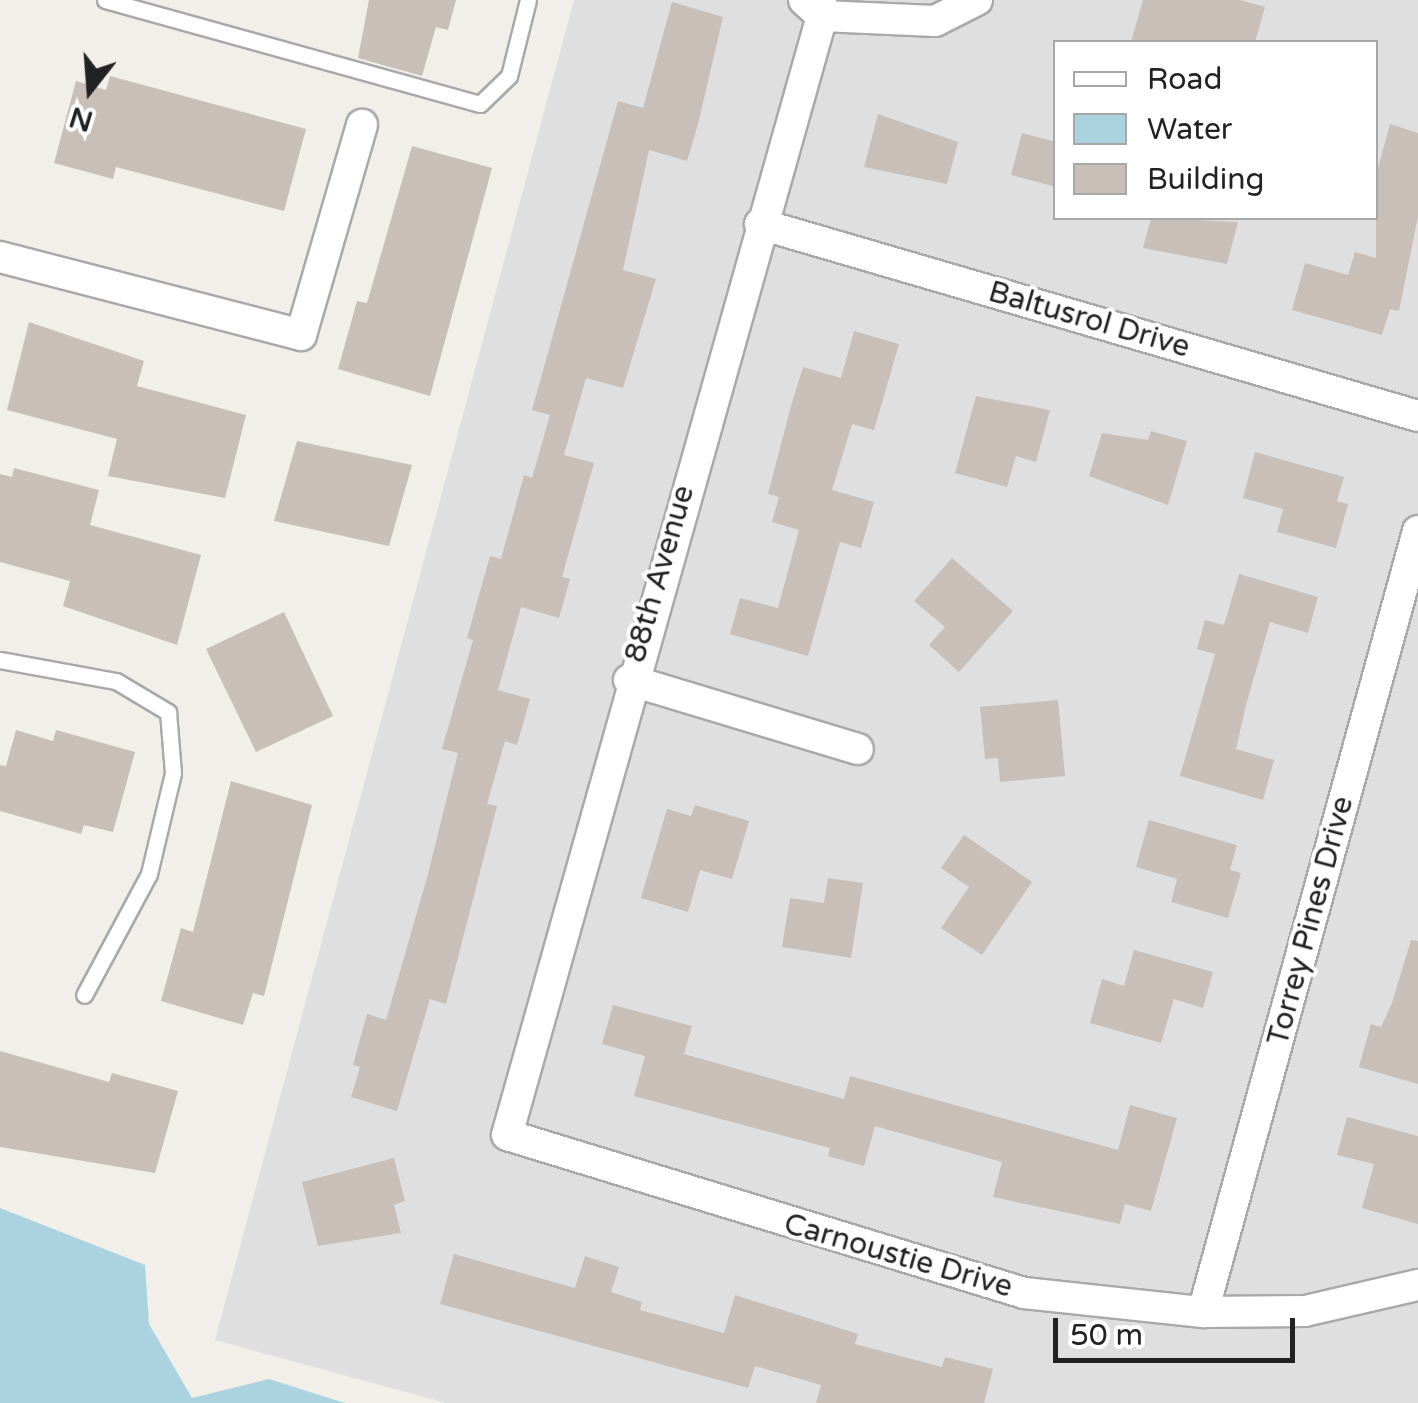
<!DOCTYPE html>
<style>
body{margin:0}
#map{position:relative;width:1418px;height:1403px;overflow:hidden;background:#f2efe9;font-family:"Varela Round",sans-serif}
div>[style]{position:absolute}
.residential>*{inset:0;background:#e0dfdf}
.water>*{inset:0;background:#aad3df}
.building>*{inset:0;background:#c7bfb8}
.roads{filter:drop-shadow(2px 0 #a9a9a9) drop-shadow(-2px 0 #a9a9a9) drop-shadow(0 2px #a9a9a9) drop-shadow(0 -2px #a9a9a9)}
.lane>*{height:15px;margin:-7.5px;padding:0 7.5px;transform-origin:7.5px;border-radius:7.5px;background:#fff}
.street>*{height:30px;margin:-15px;padding:0 15px;transform-origin:15px;border-radius:15px;background:#fff}
span{translate:-50% -50%;white-space:nowrap;text-align:center;line-height:1.15;-webkit-text-stroke:8px #fff;paint-order:stroke}
.street-label{font-size:30px;color:#222}
.legend{position:absolute;left:1053px;top:40px;width:325px;height:180px;box-sizing:border-box;background:#fff;border:2px solid #a7a7a7;margin:0;padding:12px 18px;list-style:none;font-size:30px;color:#222}
.legend li{display:flex;align-items:center;gap:20px;height:50px}
.legend b{width:50px;border:2px solid #a7a7a7}
.north{position:absolute;left:40px;top:40px;width:100px;height:100px;-webkit-text-stroke:8px #fff;paint-order:stroke;rotate:197deg;font-size:28px;font-weight:700;line-height:40px;text-align:center;color:#222}
.north::after{content:'';display:block;margin:auto;width:35px;height:45px;background:#222;clip-path:polygon(50% 0,100% 100%,50% 72%,0 100%)}
.scale{position:absolute;left:1053px;top:1318px;width:242px;height:45px;box-sizing:border-box;border:5px solid #222;border-top:0;padding-left:12px;font-size:30px;line-height:35px;white-space:nowrap;color:#222;-webkit-text-stroke:8px #fff;paint-order:stroke}
</style>
<div id="map">
<div class="residential">
<i style="clip-path:polygon(evenodd,574px 0,1418px 0,1418px 1403px,446px 1403px,215px 1340px,574px 0,1056px 42px,1376px 42px,1376px 218px,1056px 218px,1056px 42px)"></i>
</div>
<div class="water">
<i style="clip-path:polygon(0 1208px,145px 1265px,149px 1324px,192px 1398px,269px 1379px,345px 1403px,0 1403px)"></i>
</div>
<div class="building">
<i style="clip-path:polygon(369px 0,456px 0,448px 30px,436px 27px,422px 76px,358px 58px)"></i>
<i style="clip-path:polygon(1143px 0,1240px 0,1265px 7px,1255px 42px,1131px 42px)"></i>
<i style="clip-path:polygon(672px 2px,723px 17px,698px 124px,687px 161px,649px 150px,623px 270px,656px 279px,623px 388px,586px 378px,564px 455px,594px 463px,562px 577px,570px 579px,559px 618px,521px 607px,498px 690px,530px 699px,517px 745px,505px 741px,487px 804px,497px 806px,446px 1004px,430px 999px,397px 1111px,351px 1097px,360px 1067px,353px 1065px,367px 1014px,386px 1020px,428px 874px,458px 753px,442px 749px,473px 640px,467px 638px,490px 556px,501px 559px,524px 475px,532px 478px,550px 415px,532px 410px,618px 101px,643px 108px)"></i>
<i style="clip-path:polygon(110px 76px,306px 129px,284px 211px,116px 167px,113px 179px,54px 163px,76px 81px,106px 90px)"></i>
<i style="clip-path:polygon(878px 114px,958px 142px,947px 184px,864px 167px)"></i>
<i style="clip-path:polygon(1390px 124px,1418px 133px,1418px 216px,1399px 311px,1390px 309px,1382px 335px,1292px 310px,1305px 263px,1348px 275px,1355px 252px,1376px 258px,1376px 175px)"></i>
<i style="clip-path:polygon(1022px 133px,1056px 142px,1056px 187px,1011px 175px)"></i>
<i style="clip-path:polygon(412px 146px,492px 168px,430px 396px,338px 369px,357px 301px,367px 303px)"></i>
<i style="clip-path:polygon(1151px 218px,1238px 222px,1227px 264px,1143px 248px)"></i>
<i style="clip-path:polygon(29px 322px,144px 361px,137px 386px,246px 415px,225px 498px,108px 476px,117px 439px,7px 410px)"></i>
<i style="clip-path:polygon(854px 331px,899px 344px,874px 430px,852px 424px,832px 490px,874px 502px,861px 548px,840px 542px,808px 656px,730px 634px,740px 598px,778px 608px,799px 530px,772px 522px,779px 497px,768px 494px,791px 406px,803px 367px,841px 378px)"></i>
<i style="clip-path:polygon(976px 396px,1050px 410px,1036px 462px,1016px 456px,1007px 487px,955px 473px)"></i>
<i style="clip-path:polygon(1151px 431px,1187px 441px,1168px 505px,1089px 476px,1102px 433px,1148px 440px)"></i>
<i style="clip-path:polygon(297px 441px,412px 465px,389px 546px,274px 521px)"></i>
<i style="clip-path:polygon(1255px 452px,1344px 477px,1337px 501px,1348px 504px,1336px 548px,1277px 532px,1283px 509px,1243px 498px)"></i>
<i style="clip-path:polygon(14px 468px,99px 490px,90px 525px,201px 555px,177px 645px,63px 606px,70px 581px,0 562px,0 474px,12px 477px)"></i>
<i style="clip-path:polygon(952px 558px,1013px 611px,959px 672px,929px 645px,945px 627px,914px 601px)"></i>
<i style="clip-path:polygon(1239px 574px,1318px 597px,1308px 633px,1270px 622px,1246px 705px,1236px 749px,1274px 760px,1263px 800px,1180px 776px,1215px 654px,1197px 649px,1205px 620px,1224px 625px)"></i>
<i style="clip-path:polygon(284px 612px,333px 716px,256px 752px,206px 649px)"></i>
<i style="clip-path:polygon(1058px 700px,1065px 776px,1000px 782px,998px 758px,985px 759px,980px 707px)"></i>
<i style="clip-path:polygon(16px 730px,53px 741px,56px 730px,135px 752px,113px 832px,84px 825px,81px 834px,0 811px,0 765px,6px 766px)"></i>
<i style="clip-path:polygon(231px 781px,312px 805px,264px 996px,253px 993px,243px 1025px,161px 1001px,181px 928px,193px 932px)"></i>
<i style="clip-path:polygon(695px 805px,749px 821px,732px 879px,700px 870px,688px 912px,641px 898px,667px 809px,691px 816px)"></i>
<i style="clip-path:polygon(1149px 820px,1237px 845px,1230px 870px,1241px 873px,1228px 918px,1171px 902px,1177px 879px,1136px 867px)"></i>
<i style="clip-path:polygon(964px 835px,1032px 882px,982px 955px,941px 928px,969px 887px,941px 868px)"></i>
<i style="clip-path:polygon(828px 878px,863px 883px,851px 958px,782px 947px,790px 898px,824px 903px)"></i>
<i style="clip-path:polygon(1411px 940px,1418px 941px,1418px 1084px,1359px 1067px,1371px 1024px,1381px 1027px,1392px 1003px)"></i>
<i style="clip-path:polygon(1134px 950px,1213px 972px,1203px 1008px,1174px 999px,1161px 1043px,1090px 1023px,1102px 979px,1124px 986px)"></i>
<i style="clip-path:polygon(613px 1005px,692px 1026px,684px 1054px,844px 1099px,850px 1076px,1118px 1150px,1130px 1105px,1177px 1118px,1151px 1211px,1125px 1204px,1120px 1224px,993px 1197px,1002px 1162px,875px 1126px,864px 1166px,828px 1156px,830px 1148px,634px 1096px,645px 1056px,602px 1044px)"></i>
<i style="clip-path:polygon(0 1051px,109px 1082px,112px 1073px,178px 1091px,155px 1173px,0 1147px)"></i>
<i style="clip-path:polygon(1347px 1117px,1418px 1136px,1418px 1224px,1362px 1208px,1374px 1164px,1337px 1155px)"></i>
<i style="clip-path:polygon(394px 1158px,405px 1201px,394px 1205px,401px 1233px,318px 1246px,302px 1182px)"></i>
<i style="clip-path:polygon(454px 1254px,575px 1288px,585px 1256px,619px 1267px,611px 1292px,642px 1302px,640px 1310px,724px 1333px,735px 1295px,858px 1334px,855px 1344px,942px 1367px,945px 1357px,993px 1369px,984px 1403px,816px 1403px,821px 1385px,755px 1366px,748px 1388px,440px 1304px)"></i>
</div>
<div class="roads">
<div class="lane">
<i style="left:105px;top:0;width:389px;rotate:15.5deg"></i>
<i style="left:480px;top:104px;width:40px;rotate:-44deg"></i>
<i style="left:509px;top:76px;width:78px;rotate:-76deg"></i>
<i style="left:0;top:660px;width:118px;rotate:10.3deg"></i>
<i style="left:116px;top:681px;width:61px;rotate:30.8deg"></i>
<i style="left:168px;top:712px;width:61px;rotate:85.3deg"></i>
<i style="left:173px;top:773px;width:104px;rotate:103.4deg"></i>
<i style="left:149px;top:874px;width:137px;rotate:118.2deg"></i>
</div>
<div class="street">
<i style="left:804px;top:0;width:24px;rotate:42deg"></i>
<i style="left:822px;top:16px;width:1162px;rotate:105.72deg"></i>
<i style="left:507px;top:1135px;width:541px;rotate:16.99deg"></i>
<i style="left:1024px;top:1293px;width:180px;rotate:6.1deg"></i>
<i style="left:1203px;top:1312px;width:102px;rotate:-0.6deg"></i>
<i style="left:1305px;top:1311px;width:116px;rotate:-13deg"></i>
<i style="left:821px;top:0;width:16px;rotate:86deg"></i>
<i style="left:822px;top:16px;width:113px;rotate:2.5deg"></i>
<i style="left:935px;top:21px;width:47px;rotate:-26.6deg"></i>
<i style="left:760px;top:224px;width:685px;rotate:16.27deg"></i>
<i style="left:0;top:257px;width:311px;rotate:14.5deg"></i>
<i style="left:301px;top:335px;width:219px;rotate:-73.8deg"></i>
<i style="left:629px;top:680px;width:239px;rotate:16.8deg"></i>
<i style="left:1203px;top:1312px;width:810px;rotate:-74.61deg"></i>
</div>
</div>
<div class="street-label">
<span style="left:1089px;top:320px;rotate:16deg">Baltusrol Drive</span>
<span style="left:660px;top:574px;rotate:-74deg">88th Avenue</span>
<span style="left:1311px;top:921px;rotate:-75deg">Torrey Pines Drive</span>
<span style="left:898px;top:1256px;rotate:16deg">Carnoustie Drive</span>
</div>
<ul class="legend">
<li><b style="height:12px;background:#fff"></b>Road</li>
<li><b style="height:28px;background:#aad3df"></b>Water</li>
<li><b style="height:28px;background:#c7bfb8"></b>Building</li>
</ul>
<div class="north">N</div>
<div class="scale">50 m</div>
</div>
